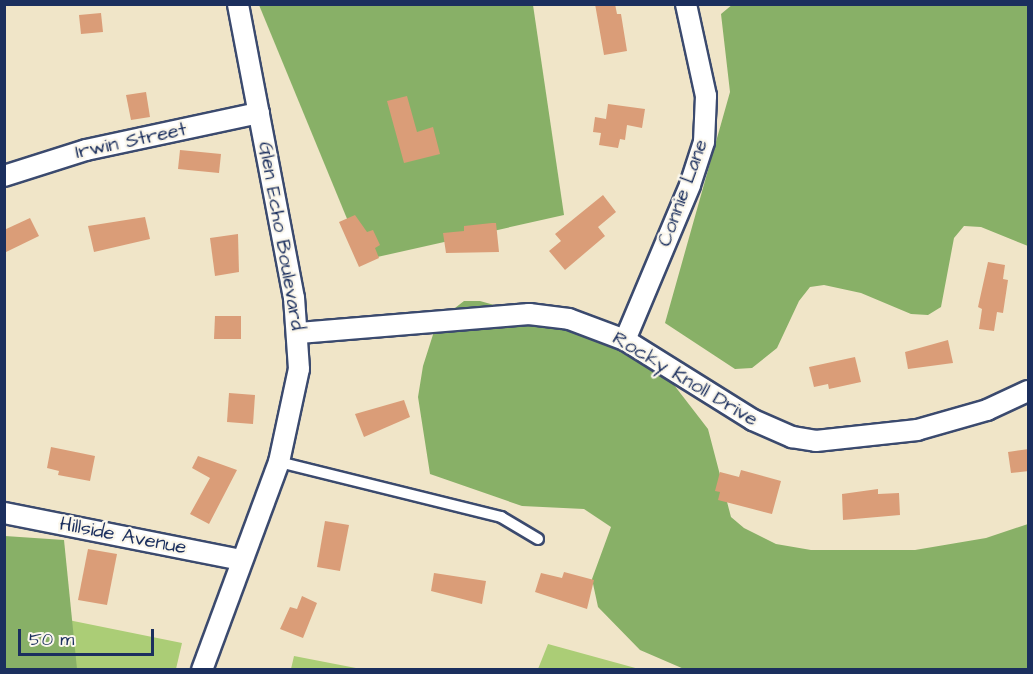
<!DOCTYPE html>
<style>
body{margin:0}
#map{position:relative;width:1033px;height:674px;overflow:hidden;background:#f0e5c8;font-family:"Architects Daughter",sans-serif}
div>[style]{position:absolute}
.green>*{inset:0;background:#abcd76}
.forest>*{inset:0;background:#88b067}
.building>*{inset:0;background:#da9d78}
.roads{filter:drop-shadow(2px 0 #3b4a6e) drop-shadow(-2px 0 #3b4a6e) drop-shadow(0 2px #3b4a6e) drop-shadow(0 -2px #3b4a6e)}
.service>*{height:10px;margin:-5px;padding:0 5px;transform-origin:5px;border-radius:5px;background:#fff}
.minor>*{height:20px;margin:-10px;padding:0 10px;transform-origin:10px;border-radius:10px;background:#fff}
span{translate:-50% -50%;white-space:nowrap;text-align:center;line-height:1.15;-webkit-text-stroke:4.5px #fbf7ec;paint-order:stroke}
.street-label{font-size:20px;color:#1b2f5e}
.frame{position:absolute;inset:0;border:6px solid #1b2f5e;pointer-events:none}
.scale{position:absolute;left:18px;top:629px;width:136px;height:27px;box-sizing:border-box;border:3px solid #1b2f5e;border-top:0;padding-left:8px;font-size:18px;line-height:21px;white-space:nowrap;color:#1b2f5e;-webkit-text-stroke:4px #fbf7ec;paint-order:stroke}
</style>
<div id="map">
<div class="green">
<i style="clip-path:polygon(4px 607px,182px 643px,176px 669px,5px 669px)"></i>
<i style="clip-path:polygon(548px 644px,639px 669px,538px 669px)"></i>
<i style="clip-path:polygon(294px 656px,361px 669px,291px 669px)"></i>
</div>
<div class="forest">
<i style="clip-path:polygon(733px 4px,1028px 5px,1028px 246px,981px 227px,964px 226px,954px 238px,941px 307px,928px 315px,911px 314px,861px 293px,824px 285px,810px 287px,799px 301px,777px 348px,752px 368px,735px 369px,665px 323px,730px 92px,721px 14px)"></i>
<i style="clip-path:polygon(259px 5px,533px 5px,564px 215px,364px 260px)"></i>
<i style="clip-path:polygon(464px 301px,480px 301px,604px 336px,654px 359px,708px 429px,731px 517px,744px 528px,776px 544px,811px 550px,915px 550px,986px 538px,1028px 524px,1028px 669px,684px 669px,640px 650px,598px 607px,592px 579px,611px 527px,584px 509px,522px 506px,430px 474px,418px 397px,423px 366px,437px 322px)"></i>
<i style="clip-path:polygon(5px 536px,64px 540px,77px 669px,5px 669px)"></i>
</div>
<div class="building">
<i style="clip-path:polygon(595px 4px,615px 4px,617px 14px,621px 14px,627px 51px,604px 55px)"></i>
<i style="clip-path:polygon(101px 13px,103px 32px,81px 34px,79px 15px)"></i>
<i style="clip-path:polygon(146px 92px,150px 117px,131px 120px,126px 95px)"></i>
<i style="clip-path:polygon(407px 96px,417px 132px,433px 127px,440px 154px,404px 163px,387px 101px)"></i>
<i style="clip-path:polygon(608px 104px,645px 109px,642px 128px,627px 125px,625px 140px,620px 139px,618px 148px,599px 145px,601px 133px,593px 132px,595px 117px,606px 119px)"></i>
<i style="clip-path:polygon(180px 150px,221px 154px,219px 173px,178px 169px)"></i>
<i style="clip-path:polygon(603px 195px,616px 212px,598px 227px,605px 236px,565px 270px,549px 251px,561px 241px,555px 234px)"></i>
<i style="clip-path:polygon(355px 215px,367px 232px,373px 230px,380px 245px,375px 248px,379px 258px,359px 267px,339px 222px)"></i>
<i style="clip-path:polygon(145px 217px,150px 239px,94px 252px,88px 226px)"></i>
<i style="clip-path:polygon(30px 218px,39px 236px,4px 253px,4px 230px)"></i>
<i style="clip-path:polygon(492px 223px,496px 223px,499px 252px,446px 253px,443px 233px,464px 231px,464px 226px)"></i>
<i style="clip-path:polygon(238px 234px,239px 272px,215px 276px,210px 238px)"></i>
<i style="clip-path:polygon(988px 262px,1005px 265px,1003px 279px,1008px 280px,1003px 313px,997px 312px,994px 331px,979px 329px,982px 309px,978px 307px)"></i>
<i style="clip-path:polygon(215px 316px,241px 316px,241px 339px,214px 339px)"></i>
<i style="clip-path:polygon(948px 340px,953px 363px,908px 369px,905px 352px)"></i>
<i style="clip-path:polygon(855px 357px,861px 382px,829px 389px,828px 384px,814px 387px,809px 367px)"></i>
<i style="clip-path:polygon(229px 393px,255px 395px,253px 424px,227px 422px)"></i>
<i style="clip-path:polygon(404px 400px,410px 417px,364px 437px,355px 414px)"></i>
<i style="clip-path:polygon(51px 447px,95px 456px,90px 481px,58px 475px,59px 471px,47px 468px)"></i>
<i style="clip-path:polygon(1029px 449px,1029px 471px,1011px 473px,1008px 452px)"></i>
<i style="clip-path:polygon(198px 456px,237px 470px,209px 524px,190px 514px,210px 478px,192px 468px)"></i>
<i style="clip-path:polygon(741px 470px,781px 481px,772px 514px,718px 500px,720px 492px,715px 491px,720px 472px,739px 477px)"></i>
<i style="clip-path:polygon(878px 489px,878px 494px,899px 493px,900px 515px,843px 520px,842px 494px)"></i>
<i style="clip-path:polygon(325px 521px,349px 525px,340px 571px,317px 567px)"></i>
<i style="clip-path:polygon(88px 549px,117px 554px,107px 605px,78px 600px)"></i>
<i style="clip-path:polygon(564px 572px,594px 580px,587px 609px,535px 592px,541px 573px,562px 578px)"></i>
<i style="clip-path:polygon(434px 573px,486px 581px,482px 604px,431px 591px)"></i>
<i style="clip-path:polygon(302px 596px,317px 603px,303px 638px,280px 629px,290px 607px,297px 609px)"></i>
</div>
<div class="roads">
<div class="service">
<i style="left:279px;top:462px;width:229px;rotate:13.9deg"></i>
<i style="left:501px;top:517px;width:43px;rotate:30.7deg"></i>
</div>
<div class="minor">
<i style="left:4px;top:176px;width:86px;rotate:-17.6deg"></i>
<i style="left:86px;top:150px;width:177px;rotate:-12.1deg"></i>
<i style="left:299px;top:333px;width:231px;rotate:-4.7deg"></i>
<i style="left:529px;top:314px;width:40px;rotate:7.1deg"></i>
<i style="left:569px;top:319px;width:60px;rotate:20.6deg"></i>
<i style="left:625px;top:340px;width:151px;rotate:32deg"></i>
<i style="left:753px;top:420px;width:43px;rotate:23.6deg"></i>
<i style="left:792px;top:437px;width:24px;rotate:9deg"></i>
<i style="left:816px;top:441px;width:102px;rotate:-6.2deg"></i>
<i style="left:917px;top:430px;width:73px;rotate:-15.9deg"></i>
<i style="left:987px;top:410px;width:45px;rotate:-24.9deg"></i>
<i style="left:625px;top:340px;width:168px;rotate:-67.2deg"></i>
<i style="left:690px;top:185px;width:45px;rotate:-72deg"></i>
<i style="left:704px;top:142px;width:46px;rotate:-87.5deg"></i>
<i style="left:706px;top:96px;width:94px;rotate:-102.3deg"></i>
<i style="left:4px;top:513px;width:242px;rotate:11.2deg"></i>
<i style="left:202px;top:670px;width:222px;rotate:-69.7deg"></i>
<i style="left:279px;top:462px;width:95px;rotate:-77.9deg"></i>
<i style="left:299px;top:369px;width:71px;rotate:-94deg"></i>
<i style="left:294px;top:298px;width:299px;rotate:-100.8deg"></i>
</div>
</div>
<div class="street-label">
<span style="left:131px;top:141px;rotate:-12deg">Irwin Street</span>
<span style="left:683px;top:193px;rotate:-70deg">Connie Lane</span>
<span style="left:281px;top:236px;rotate:80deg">Glen Echo Boulevard</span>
<span style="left:685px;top:379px;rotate:31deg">Rocky Knoll Drive</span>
<span style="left:123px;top:536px;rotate:11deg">Hillside Avenue</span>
</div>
<div class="frame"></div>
<div class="scale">50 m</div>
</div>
